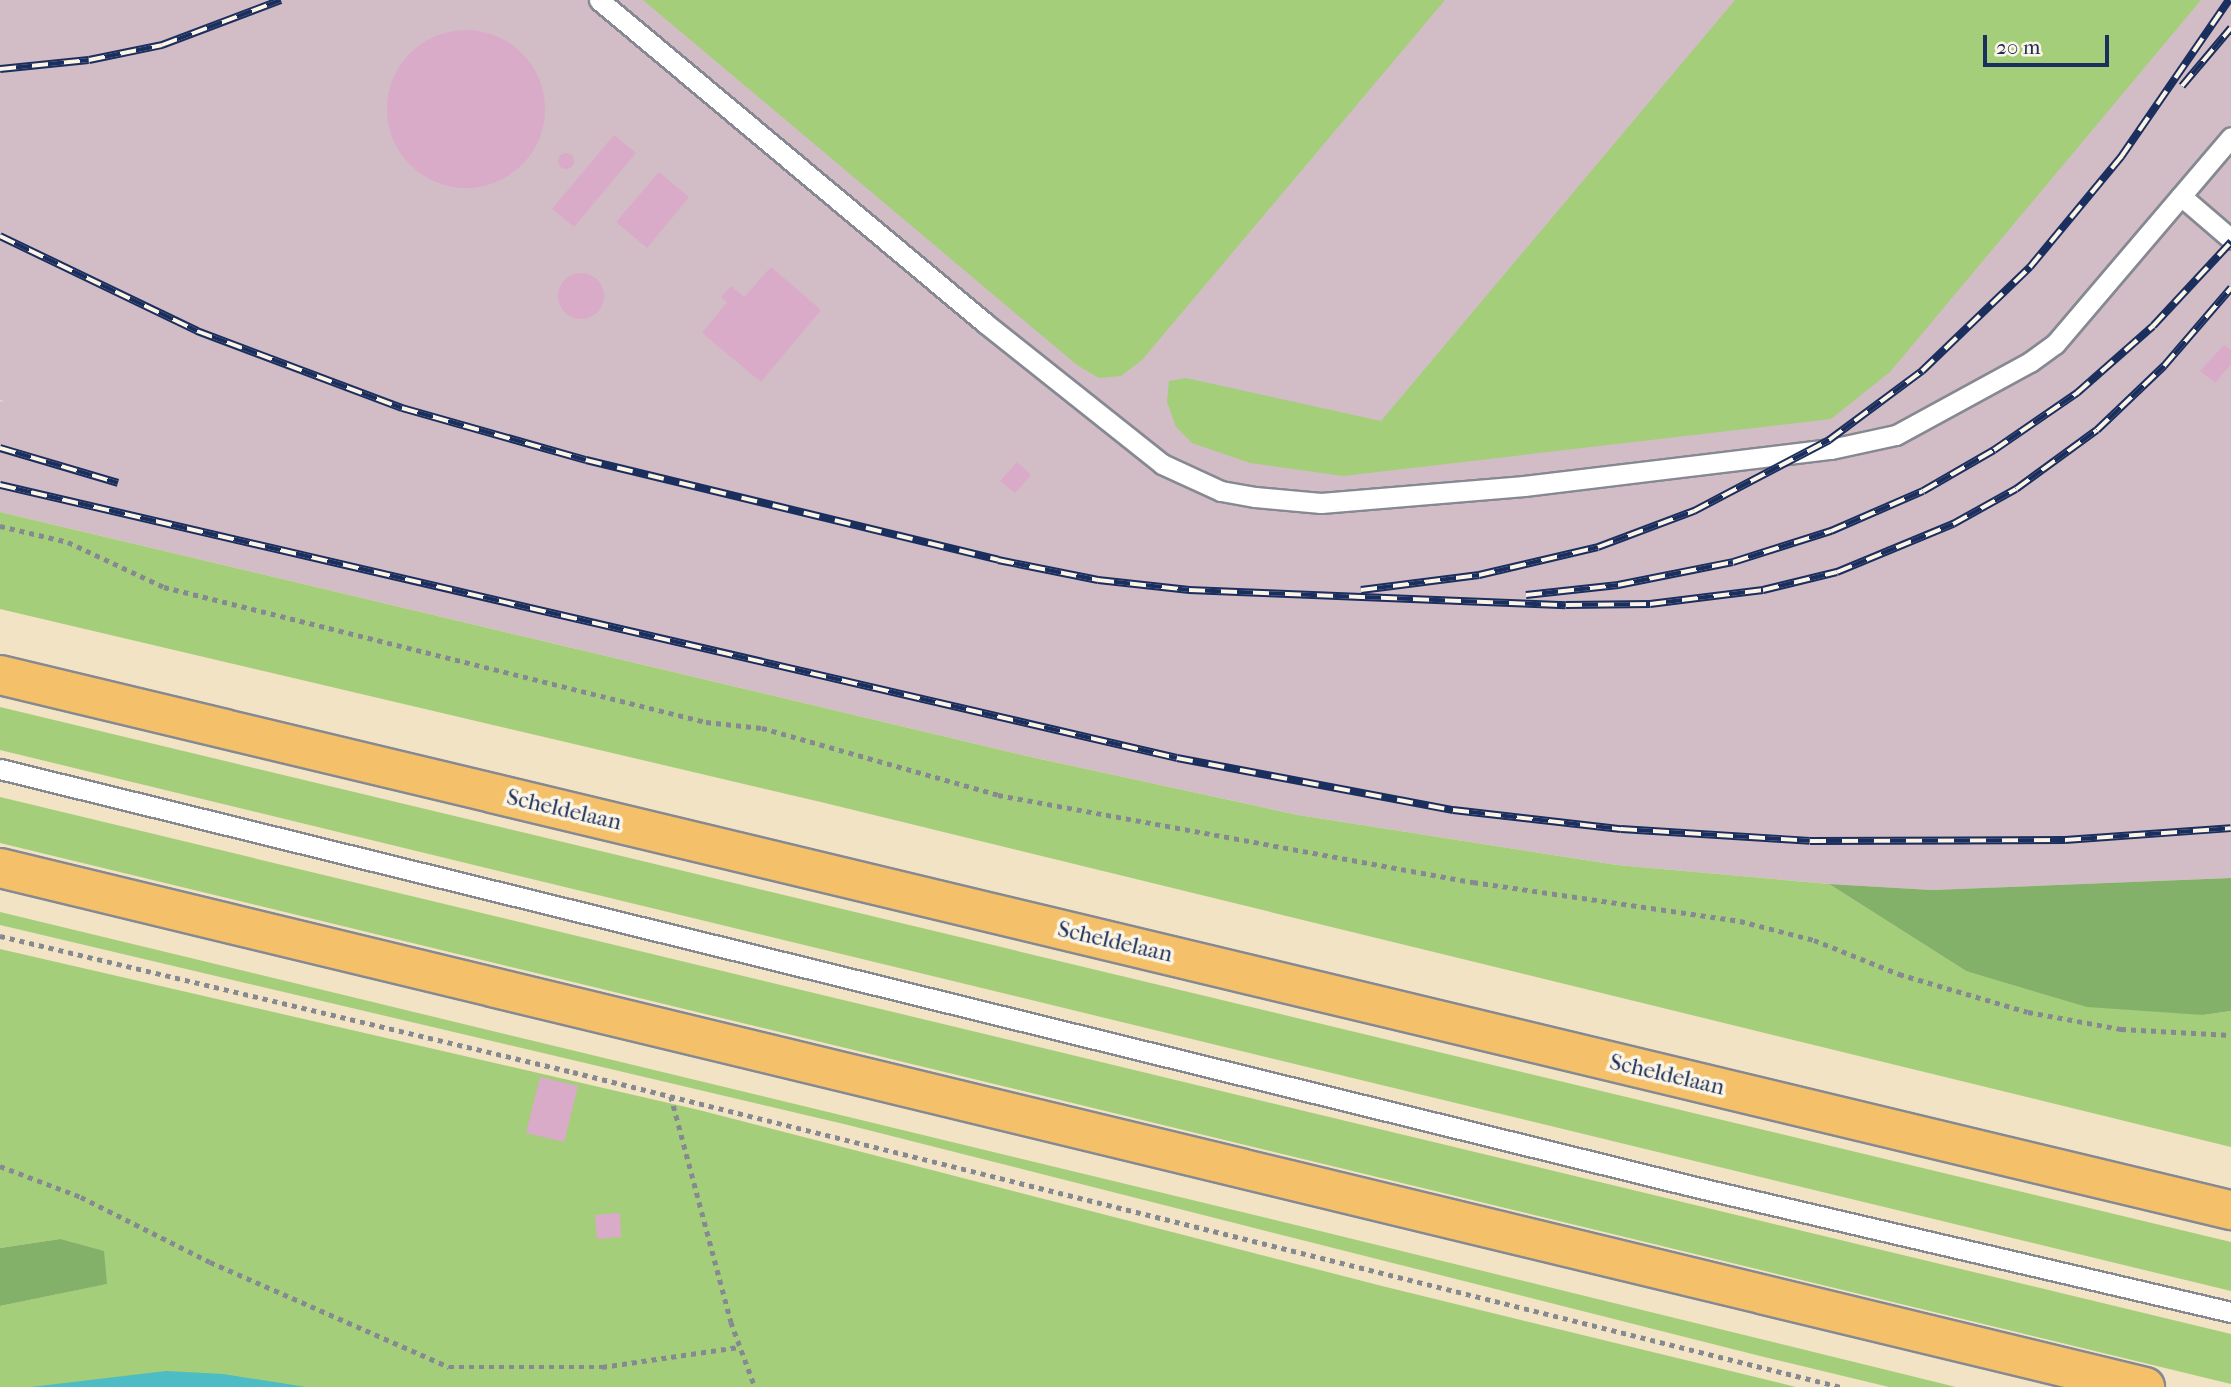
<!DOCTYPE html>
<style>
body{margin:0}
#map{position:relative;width:2231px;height:1387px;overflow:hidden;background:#f2e3c5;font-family:"IM FELL French Canon",serif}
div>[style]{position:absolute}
.industrial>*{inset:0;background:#d2bdc6}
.green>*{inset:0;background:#a4ce7a}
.forest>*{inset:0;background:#83b16a}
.water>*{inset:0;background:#4dbcc4}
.building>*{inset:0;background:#daaac9}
.round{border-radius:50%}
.path>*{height:4.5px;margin-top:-2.25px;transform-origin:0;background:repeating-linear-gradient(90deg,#868992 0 5px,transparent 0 10px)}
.roads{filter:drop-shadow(2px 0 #868992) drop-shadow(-2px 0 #868992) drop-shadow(0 2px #868992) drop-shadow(0 -2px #868992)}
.lane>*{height:19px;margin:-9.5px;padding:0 9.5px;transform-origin:9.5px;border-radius:9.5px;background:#fff}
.primary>*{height:38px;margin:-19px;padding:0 19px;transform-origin:19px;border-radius:19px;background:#f4c16a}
.rail>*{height:8px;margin-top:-4px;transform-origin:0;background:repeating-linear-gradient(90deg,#fcf5e5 0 16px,#1b2f5e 0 32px);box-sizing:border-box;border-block:2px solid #1b2f5e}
span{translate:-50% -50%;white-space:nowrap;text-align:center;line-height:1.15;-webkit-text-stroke:7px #fcf5e5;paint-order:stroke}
.street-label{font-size:23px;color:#1b2f5e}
.scale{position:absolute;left:1983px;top:35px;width:126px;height:32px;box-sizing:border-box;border:4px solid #1b2f5e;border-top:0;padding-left:9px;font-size:21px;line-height:24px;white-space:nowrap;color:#1b2f5e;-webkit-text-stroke:5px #fcf5e5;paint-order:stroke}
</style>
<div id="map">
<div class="industrial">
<i style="clip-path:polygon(0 0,2231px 0,2231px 878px,1932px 890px,1829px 884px,1617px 865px,1298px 815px,1031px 757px,0 512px,0 401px,5px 402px,0 400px)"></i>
</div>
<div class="green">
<i style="clip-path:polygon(643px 0,1445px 0,1142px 360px,1121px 376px,1099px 378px,1077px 365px)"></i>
<i style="clip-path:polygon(1735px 0,2201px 0,1890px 372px,1831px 419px,1343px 476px,1250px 463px,1192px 443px,1176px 427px,1167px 402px,1169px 381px,1186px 378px,1381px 421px)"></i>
<i style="clip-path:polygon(0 512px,1031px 757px,1298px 815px,1617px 865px,1829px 884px,1966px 971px,2203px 1015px,2231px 1011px,2231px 1147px,825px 803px,0 609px)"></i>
<i style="clip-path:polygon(0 707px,2231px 1242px,2231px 1291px,0 750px)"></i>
<i style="clip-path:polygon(0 797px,2231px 1334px,2231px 1384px,0 843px)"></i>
<i style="clip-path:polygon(0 912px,1312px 1229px,1956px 1387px,1889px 1387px,1764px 1357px,848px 1125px,0 925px)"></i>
<i style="clip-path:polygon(0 949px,699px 1110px,1382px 1286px,1796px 1387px,0 1387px,0 1306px,106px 1284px,60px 1239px,0 1248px)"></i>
</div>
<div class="forest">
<i style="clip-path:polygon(2231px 878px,2231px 1011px,2203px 1015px,2087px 1007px,1966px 971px,1829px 884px,1932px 890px)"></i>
<i style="clip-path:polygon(60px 1239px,104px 1251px,107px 1284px,0 1306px,0 1248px)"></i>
</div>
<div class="water">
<i style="clip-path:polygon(166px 1371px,223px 1374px,306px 1387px,31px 1387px)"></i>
</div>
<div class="building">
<i class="round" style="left:387px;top:30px;width:158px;height:158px"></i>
<i style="clip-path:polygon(614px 135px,636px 153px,574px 227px,552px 209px)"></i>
<i class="round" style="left:558px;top:153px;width:16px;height:16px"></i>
<i style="clip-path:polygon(659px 172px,689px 197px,647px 248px,616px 222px)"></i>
<i style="clip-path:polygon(771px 267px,821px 310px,761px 382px,702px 333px,727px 302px,721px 297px,731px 286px,744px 297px)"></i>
<i class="round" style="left:558px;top:273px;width:46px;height:46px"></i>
<i style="clip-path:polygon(2224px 345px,2231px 350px,2231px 364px,2215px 383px,2200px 371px)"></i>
<i style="clip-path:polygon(1017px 462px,1031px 475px,1015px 493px,1000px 481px)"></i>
<i style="clip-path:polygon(540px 1077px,578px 1086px,564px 1142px,526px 1133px)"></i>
<i style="clip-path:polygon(620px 1213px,621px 1237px,597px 1239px,595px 1215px)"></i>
</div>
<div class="path">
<i style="left:0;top:526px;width:70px;rotate:13.2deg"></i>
<i style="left:68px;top:542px;width:106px;rotate:25.1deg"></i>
<i style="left:164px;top:587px;width:559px;rotate:13.99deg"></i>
<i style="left:706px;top:722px;width:56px;rotate:6.1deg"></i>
<i style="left:762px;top:728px;width:245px;rotate:15.8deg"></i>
<i style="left:998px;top:795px;width:483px;rotate:10.4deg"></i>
<i style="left:1473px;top:882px;width:270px;rotate:8.3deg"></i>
<i style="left:1740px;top:921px;width:76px;rotate:14.4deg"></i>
<i style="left:1814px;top:940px;width:92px;rotate:21.8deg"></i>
<i style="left:1899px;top:974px;width:134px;rotate:16.4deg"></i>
<i style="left:2028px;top:1012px;width:95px;rotate:10.4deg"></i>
<i style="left:2121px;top:1029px;width:110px;rotate:3.1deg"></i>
<i style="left:0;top:936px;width:589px;rotate:13.35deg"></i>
<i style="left:573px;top:1072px;width:1307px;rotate:13.95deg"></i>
<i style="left:671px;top:1096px;width:234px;rotate:75.1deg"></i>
<i style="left:731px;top:1322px;width:69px;rotate:69.7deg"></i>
<i style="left:0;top:1166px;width:87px;rotate:20.9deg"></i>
<i style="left:81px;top:1197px;width:144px;rotate:26.7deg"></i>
<i style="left:210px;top:1262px;width:261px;rotate:23.7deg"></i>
<i style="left:449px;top:1367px;width:153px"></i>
<i style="left:602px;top:1367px;width:138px;rotate:-8.3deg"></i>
</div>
<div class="roads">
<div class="lane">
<i style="left:599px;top:0;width:503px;rotate:39.92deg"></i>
<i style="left:985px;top:323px;width:226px;rotate:38.5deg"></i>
<i style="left:1162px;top:464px;width:65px;rotate:24.6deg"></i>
<i style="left:1221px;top:491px;width:35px;rotate:10deg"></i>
<i style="left:1255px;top:497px;width:66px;rotate:5.2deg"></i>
<i style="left:1321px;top:503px;width:204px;rotate:-4.8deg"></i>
<i style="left:1524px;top:486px;width:309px;rotate:-6.9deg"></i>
<i style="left:1831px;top:449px;width:66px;rotate:-12.2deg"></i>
<i style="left:1896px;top:435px;width:153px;rotate:-28.6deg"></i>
<i style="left:2030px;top:362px;width:31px;rotate:-36deg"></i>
<i style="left:2055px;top:344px;width:194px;rotate:-49.6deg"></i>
<i style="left:2181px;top:196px;width:66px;rotate:40.7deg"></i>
<i style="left:2181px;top:196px;width:77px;rotate:-49.7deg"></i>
<i style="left:0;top:769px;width:1738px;rotate:13.85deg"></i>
<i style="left:1687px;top:1185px;width:559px;rotate:13.14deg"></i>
</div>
<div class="primary">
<i style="left:0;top:675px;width:2294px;rotate:13.49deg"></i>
<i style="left:0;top:868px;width:2207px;rotate:13.6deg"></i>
</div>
</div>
<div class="rail">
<i style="left:0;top:69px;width:89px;rotate:-5.8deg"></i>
<i style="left:89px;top:60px;width:75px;rotate:-11.6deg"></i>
<i style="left:162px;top:45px;width:127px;rotate:-20.7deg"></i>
<i style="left:2182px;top:86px;width:76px;rotate:-49.8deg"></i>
<i style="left:0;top:236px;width:219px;rotate:25.7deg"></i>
<i style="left:197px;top:331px;width:219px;rotate:20.6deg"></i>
<i style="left:402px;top:408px;width:191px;rotate:15.8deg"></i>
<i style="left:586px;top:460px;width:424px;rotate:13.6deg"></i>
<i style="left:998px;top:560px;width:102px;rotate:11.3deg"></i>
<i style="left:1098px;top:580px;width:92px;rotate:6.3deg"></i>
<i style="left:1189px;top:590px;width:377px;rotate:2.3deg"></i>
<i style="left:1566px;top:605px;width:84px;rotate:-0.7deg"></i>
<i style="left:1650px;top:604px;width:114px;rotate:-7.1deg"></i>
<i style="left:1763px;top:590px;width:76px;rotate:-13.7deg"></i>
<i style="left:1837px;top:572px;width:126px;rotate:-22.5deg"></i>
<i style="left:1953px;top:524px;width:72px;rotate:-29.1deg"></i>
<i style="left:2016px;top:489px;width:100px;rotate:-36.1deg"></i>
<i style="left:2097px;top:430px;width:93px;rotate:-43.7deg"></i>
<i style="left:2164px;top:366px;width:103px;rotate:-49.3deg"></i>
<i style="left:0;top:448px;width:123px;rotate:16.5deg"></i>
<i style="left:0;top:485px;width:1208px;rotate:13.06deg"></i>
<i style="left:1177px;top:758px;width:281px;rotate:10.7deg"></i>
<i style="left:1453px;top:810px;width:169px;rotate:6.5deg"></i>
<i style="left:1621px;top:829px;width:189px;rotate:3.6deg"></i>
<i style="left:1810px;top:841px;width:255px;rotate:-0.2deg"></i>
<i style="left:2065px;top:840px;width:166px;rotate:-4.1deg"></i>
<i style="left:1361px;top:590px;width:119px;rotate:-7.2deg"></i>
<i style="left:1479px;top:575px;width:122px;rotate:-13.2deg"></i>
<i style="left:1598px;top:547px;width:103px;rotate:-20.6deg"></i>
<i style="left:1694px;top:511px;width:153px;rotate:-27.7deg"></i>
<i style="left:1829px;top:440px;width:116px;rotate:-36.6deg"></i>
<i style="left:1922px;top:371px;width:150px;rotate:-43.9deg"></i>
<i style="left:2030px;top:267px;width:143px;rotate:-50.4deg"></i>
<i style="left:2121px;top:157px;width:191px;rotate:-55.5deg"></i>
<i style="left:1526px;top:595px;width:93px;rotate:-6.2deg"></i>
<i style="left:1618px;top:585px;width:117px;rotate:-11.3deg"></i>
<i style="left:1733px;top:562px;width:103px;rotate:-17.6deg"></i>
<i style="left:1831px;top:531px;width:100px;rotate:-23.5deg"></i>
<i style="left:1923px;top:491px;width:82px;rotate:-30deg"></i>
<i style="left:1994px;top:450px;width:101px;rotate:-34.5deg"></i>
<i style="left:2077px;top:393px;width:101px;rotate:-41.4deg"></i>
<i style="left:2153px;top:326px;width:115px;rotate:-47.1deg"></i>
</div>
<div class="street-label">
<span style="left:564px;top:810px;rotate:13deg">Scheldelaan</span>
<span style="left:1115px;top:942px;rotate:13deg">Scheldelaan</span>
<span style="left:1667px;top:1075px;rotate:13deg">Scheldelaan</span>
</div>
<div class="scale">20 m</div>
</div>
